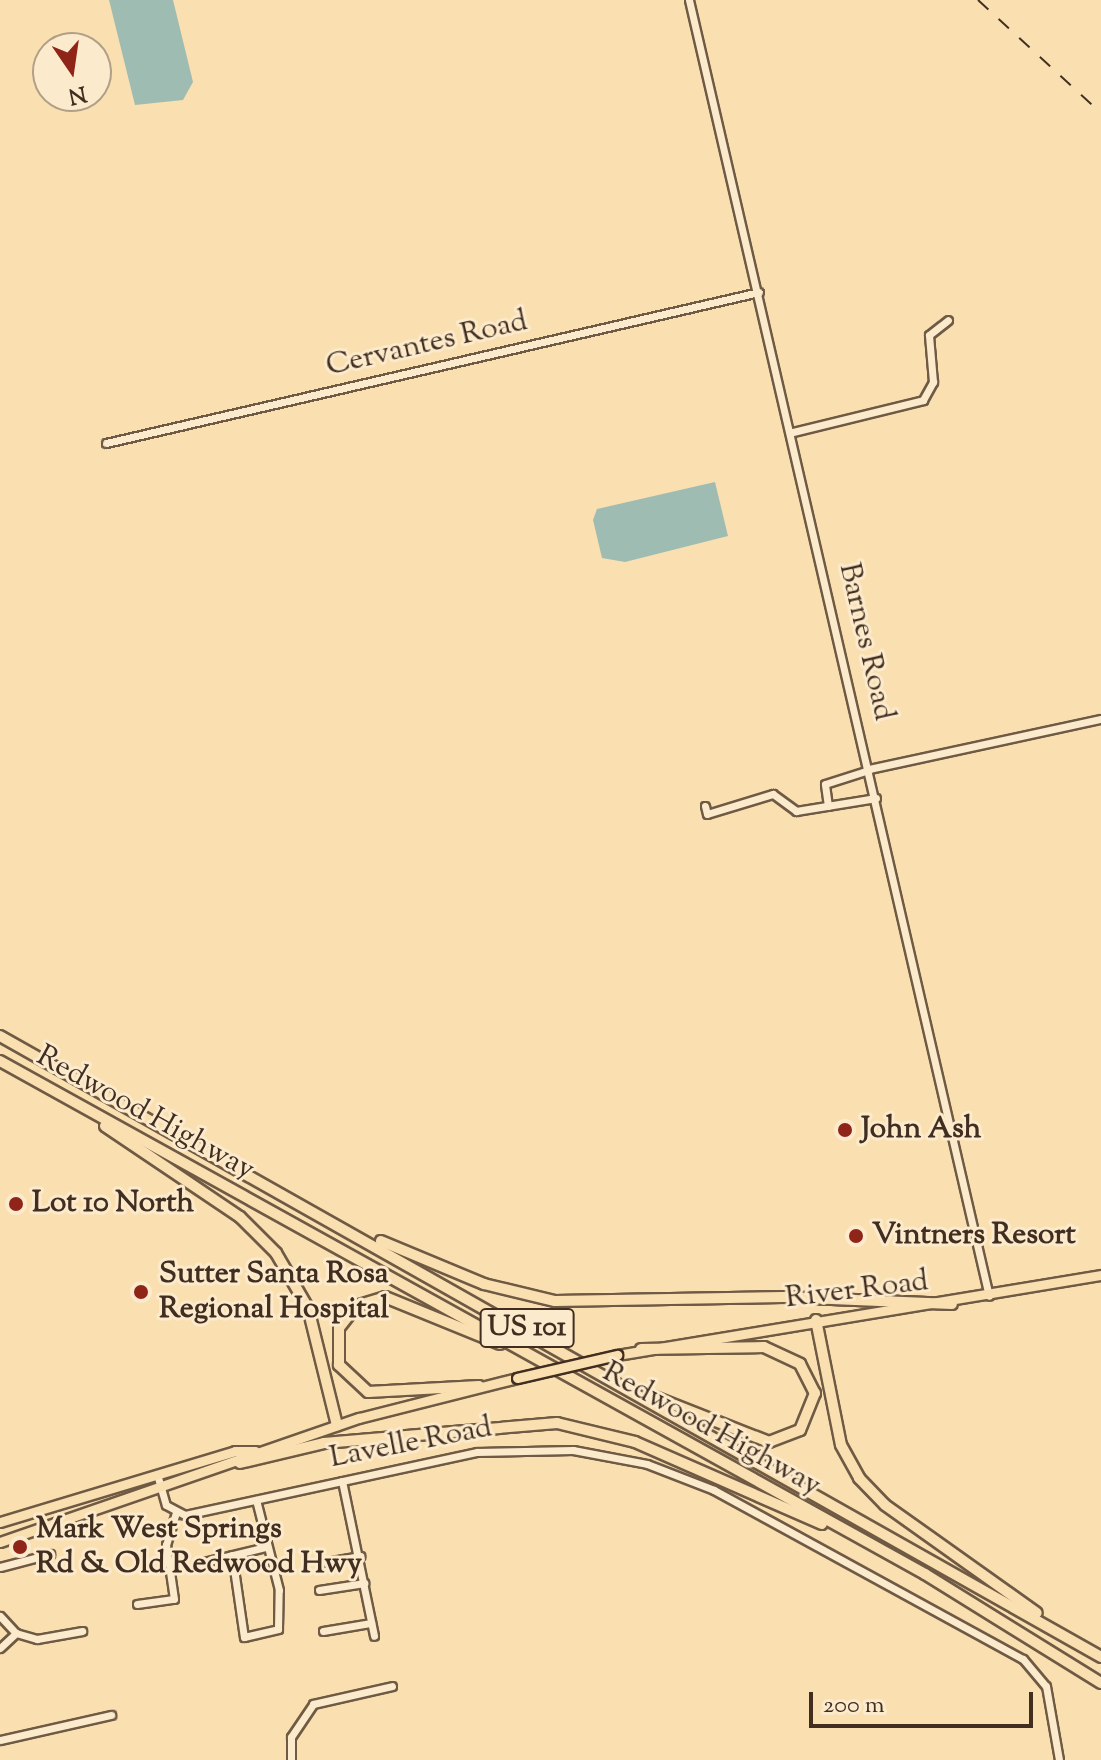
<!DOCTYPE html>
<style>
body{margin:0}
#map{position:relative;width:1101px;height:1760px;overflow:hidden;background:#fadfb1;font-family:"Sorts Mill Goudy",serif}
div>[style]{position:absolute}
.water>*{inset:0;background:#9fbcb2}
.roads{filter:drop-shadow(2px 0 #6f5a44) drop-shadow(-2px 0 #6f5a44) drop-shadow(0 2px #6f5a44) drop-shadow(0 -2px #6f5a44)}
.minor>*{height:7px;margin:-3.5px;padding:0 3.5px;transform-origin:3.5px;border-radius:3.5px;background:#fceacc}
.major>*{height:9px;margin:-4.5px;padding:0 4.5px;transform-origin:4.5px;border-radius:4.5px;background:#fadfb1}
.highway>*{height:10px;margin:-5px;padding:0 5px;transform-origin:5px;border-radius:5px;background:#fadfb1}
.rail>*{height:2px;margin-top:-1px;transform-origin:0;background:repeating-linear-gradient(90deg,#412e20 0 14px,transparent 0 28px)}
.bridges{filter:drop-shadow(2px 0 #412e20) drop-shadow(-2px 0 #412e20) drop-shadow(0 2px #412e20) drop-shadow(0 -2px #412e20)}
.major-bridge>*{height:9px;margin:-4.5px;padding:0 4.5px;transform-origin:4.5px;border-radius:4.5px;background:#fadfb1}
.dots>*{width:22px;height:22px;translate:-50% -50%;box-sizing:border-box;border:4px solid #fceacc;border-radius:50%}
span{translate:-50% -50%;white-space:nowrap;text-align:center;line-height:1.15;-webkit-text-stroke:6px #fceacc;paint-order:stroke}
.shield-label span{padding:2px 6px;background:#fceacc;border:2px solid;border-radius:6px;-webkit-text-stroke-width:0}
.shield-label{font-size:28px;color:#412e20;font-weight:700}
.street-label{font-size:30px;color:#412e20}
.poi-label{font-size:30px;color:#412e20;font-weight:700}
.left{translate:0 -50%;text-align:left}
.north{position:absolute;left:32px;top:32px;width:80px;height:80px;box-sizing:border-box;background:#fceacc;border:2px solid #b19f87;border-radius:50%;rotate:167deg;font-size:22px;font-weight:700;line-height:32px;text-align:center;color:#412e20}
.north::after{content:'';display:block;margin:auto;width:28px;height:36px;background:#8f2418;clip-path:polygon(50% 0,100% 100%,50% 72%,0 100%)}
.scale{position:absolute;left:809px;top:1692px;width:224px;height:36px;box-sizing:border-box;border:4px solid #412e20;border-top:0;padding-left:10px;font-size:24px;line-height:28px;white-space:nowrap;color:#412e20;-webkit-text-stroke:6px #fceacc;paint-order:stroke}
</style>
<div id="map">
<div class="water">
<i style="clip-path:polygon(109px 0,173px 0,193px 82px,183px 100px,135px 105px)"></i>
<i style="clip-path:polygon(715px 482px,728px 536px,625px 562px,602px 558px,593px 520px,597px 509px)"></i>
</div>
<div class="roads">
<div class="minor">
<i style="left:689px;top:0;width:1330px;rotate:76.97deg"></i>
<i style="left:793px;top:432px;width:134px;rotate:-13.8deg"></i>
<i style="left:923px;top:400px;width:21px;rotate:-61deg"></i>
<i style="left:933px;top:382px;width:47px;rotate:-94.9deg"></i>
<i style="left:929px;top:335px;width:24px;rotate:-38deg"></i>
<i style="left:106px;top:443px;width:670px;rotate:-13.02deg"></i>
<i style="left:869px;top:769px;width:237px;rotate:-12.2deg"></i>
<i style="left:705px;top:806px;width:8px;rotate:76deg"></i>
<i style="left:707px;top:814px;width:69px;rotate:-16.9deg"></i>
<i style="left:773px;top:794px;width:29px;rotate:36deg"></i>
<i style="left:796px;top:811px;width:81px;rotate:-9.2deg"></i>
<i style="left:828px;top:806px;width:22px;rotate:-98deg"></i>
<i style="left:825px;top:784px;width:46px;rotate:-17.7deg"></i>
<i style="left:157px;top:1474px;width:32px;rotate:74deg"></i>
<i style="left:166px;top:1505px;width:21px;rotate:28deg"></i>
<i style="left:185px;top:1515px;width:299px;rotate:-12.2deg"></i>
<i style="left:477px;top:1452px;width:96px;rotate:-1.2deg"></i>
<i style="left:573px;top:1450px;width:75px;rotate:10.7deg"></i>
<i style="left:647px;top:1464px;width:72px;rotate:21.2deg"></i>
<i style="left:714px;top:1490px;width:352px;rotate:28.7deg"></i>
<i style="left:1023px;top:1659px;width:35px;rotate:50deg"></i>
<i style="left:1046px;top:1686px;width:75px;rotate:80deg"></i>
<i style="left:342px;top:1481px;width:158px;rotate:78.3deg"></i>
<i style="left:232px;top:1555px;width:83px;rotate:81.7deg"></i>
<i style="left:244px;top:1637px;width:35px;rotate:-13deg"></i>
<i style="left:278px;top:1629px;width:39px;rotate:-89deg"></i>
<i style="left:279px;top:1590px;width:93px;rotate:-104.3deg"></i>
<i style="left:204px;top:1562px;width:64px;rotate:-13.6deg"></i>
<i style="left:326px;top:1562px;width:35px;rotate:-10deg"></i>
<i style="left:0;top:1567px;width:52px;rotate:-14.6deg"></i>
<i style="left:319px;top:1590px;width:46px;rotate:-8.8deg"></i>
<i style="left:137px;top:1604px;width:37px;rotate:-8deg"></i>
<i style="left:174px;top:1599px;width:55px;rotate:-98.4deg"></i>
<i style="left:166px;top:1545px;width:34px;rotate:-73deg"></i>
<i style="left:0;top:1616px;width:23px;rotate:47deg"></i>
<i style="left:16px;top:1633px;width:22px;rotate:16deg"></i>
<i style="left:37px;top:1639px;width:46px;rotate:-10.1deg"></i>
<i style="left:323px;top:1631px;width:49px;rotate:-9.5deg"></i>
<i style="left:0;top:1648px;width:22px;rotate:-43deg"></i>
<i style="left:0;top:1740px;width:114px;rotate:-12.7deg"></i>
<i style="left:291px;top:1760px;width:23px;rotate:-90deg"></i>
<i style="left:291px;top:1737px;width:40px;rotate:-56deg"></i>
<i style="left:313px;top:1704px;width:81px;rotate:-12.8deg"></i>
</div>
<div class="major">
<i style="left:617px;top:1355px;width:491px;rotate:-9.4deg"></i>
<i style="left:0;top:1522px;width:245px;rotate:-16.8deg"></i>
<i style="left:235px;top:1451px;width:20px"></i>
<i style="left:0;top:1542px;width:380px;rotate:-19.1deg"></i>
<i style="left:359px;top:1418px;width:163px;rotate:-14.2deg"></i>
</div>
<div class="highway">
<i style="left:0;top:1036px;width:1264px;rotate:29.42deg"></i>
<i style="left:0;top:1061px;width:1058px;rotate:29.01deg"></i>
<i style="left:925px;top:1574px;width:207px;rotate:31.8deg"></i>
<i style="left:105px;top:1126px;width:163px;rotate:34deg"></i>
<i style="left:240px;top:1217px;width:51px;rotate:45deg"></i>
<i style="left:276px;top:1253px;width:64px;rotate:59.8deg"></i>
<i style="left:308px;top:1308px;width:121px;rotate:76.1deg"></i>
<i style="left:381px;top:1241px;width:112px;rotate:22.7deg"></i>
<i style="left:484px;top:1284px;width:73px;rotate:13.5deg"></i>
<i style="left:555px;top:1301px;width:228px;rotate:-1deg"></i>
<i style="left:783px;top:1297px;width:169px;rotate:2.4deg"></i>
<i style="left:816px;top:1320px;width:127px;rotate:78.7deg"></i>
<i style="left:841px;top:1445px;width:38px;rotate:61deg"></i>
<i style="left:859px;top:1478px;width:37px;rotate:46deg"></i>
<i style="left:885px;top:1505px;width:186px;rotate:35.4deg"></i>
<i style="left:641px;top:1349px;width:123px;rotate:-0.9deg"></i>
<i style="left:764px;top:1347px;width:40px;rotate:25deg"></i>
<i style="left:800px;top:1364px;width:33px;rotate:63deg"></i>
<i style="left:815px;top:1393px;width:40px;rotate:112deg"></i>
<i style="left:800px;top:1430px;width:33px;rotate:159deg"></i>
<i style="left:769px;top:1442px;width:126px;rotate:-158.5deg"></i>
<i style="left:479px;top:1386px;width:111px;rotate:176.9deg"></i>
<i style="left:368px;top:1392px;width:40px;rotate:-137deg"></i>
<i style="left:339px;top:1365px;width:37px;rotate:-90deg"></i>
<i style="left:339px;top:1328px;width:28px;rotate:-52deg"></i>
<i style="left:356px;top:1306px;width:30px;rotate:-17deg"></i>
<i style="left:385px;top:1297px;width:124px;rotate:22.2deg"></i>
<i style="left:240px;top:1463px;width:86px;rotate:-13.4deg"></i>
<i style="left:324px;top:1443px;width:234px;rotate:-4.9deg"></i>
<i style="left:557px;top:1423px;width:80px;rotate:13.7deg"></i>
<i style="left:635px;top:1442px;width:204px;rotate:23.7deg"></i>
</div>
</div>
<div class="rail">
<i style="left:978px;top:0;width:167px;rotate:42.6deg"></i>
</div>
<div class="bridges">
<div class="major-bridge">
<i style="left:517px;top:1378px;width:103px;rotate:-13deg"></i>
</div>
</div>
<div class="dots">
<i style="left:845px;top:1130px;background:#8f2418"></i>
<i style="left:16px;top:1204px;background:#8f2418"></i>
<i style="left:856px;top:1236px;background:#8f2418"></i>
<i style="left:141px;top:1292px;background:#8f2418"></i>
<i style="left:20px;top:1547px;background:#8f2418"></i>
</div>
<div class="shield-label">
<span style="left:527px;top:1328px">US 101</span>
</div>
<div class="street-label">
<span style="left:427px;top:345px;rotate:-13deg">Cervantes Road</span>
<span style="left:865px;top:642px;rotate:77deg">Barnes Road</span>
<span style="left:145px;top:1114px;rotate:29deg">Redwood Highway</span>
<span style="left:857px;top:1291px;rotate:-7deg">River Road</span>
<span style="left:711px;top:1430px;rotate:29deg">Redwood Highway</span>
<span style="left:411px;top:1444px;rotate:-11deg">Lavelle Road</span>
</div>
<div class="poi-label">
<span class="left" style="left:861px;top:1130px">John Ash</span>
<span class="left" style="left:32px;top:1204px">Lot 10 North</span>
<span class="left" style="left:872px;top:1236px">Vintners Resort</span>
<span class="left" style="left:159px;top:1292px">Sutter Santa Rosa<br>Regional Hospital</span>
<span class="left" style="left:36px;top:1547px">Mark West Springs<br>Rd &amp; Old Redwood Hwy</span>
</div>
<div class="north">N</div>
<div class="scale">200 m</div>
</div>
